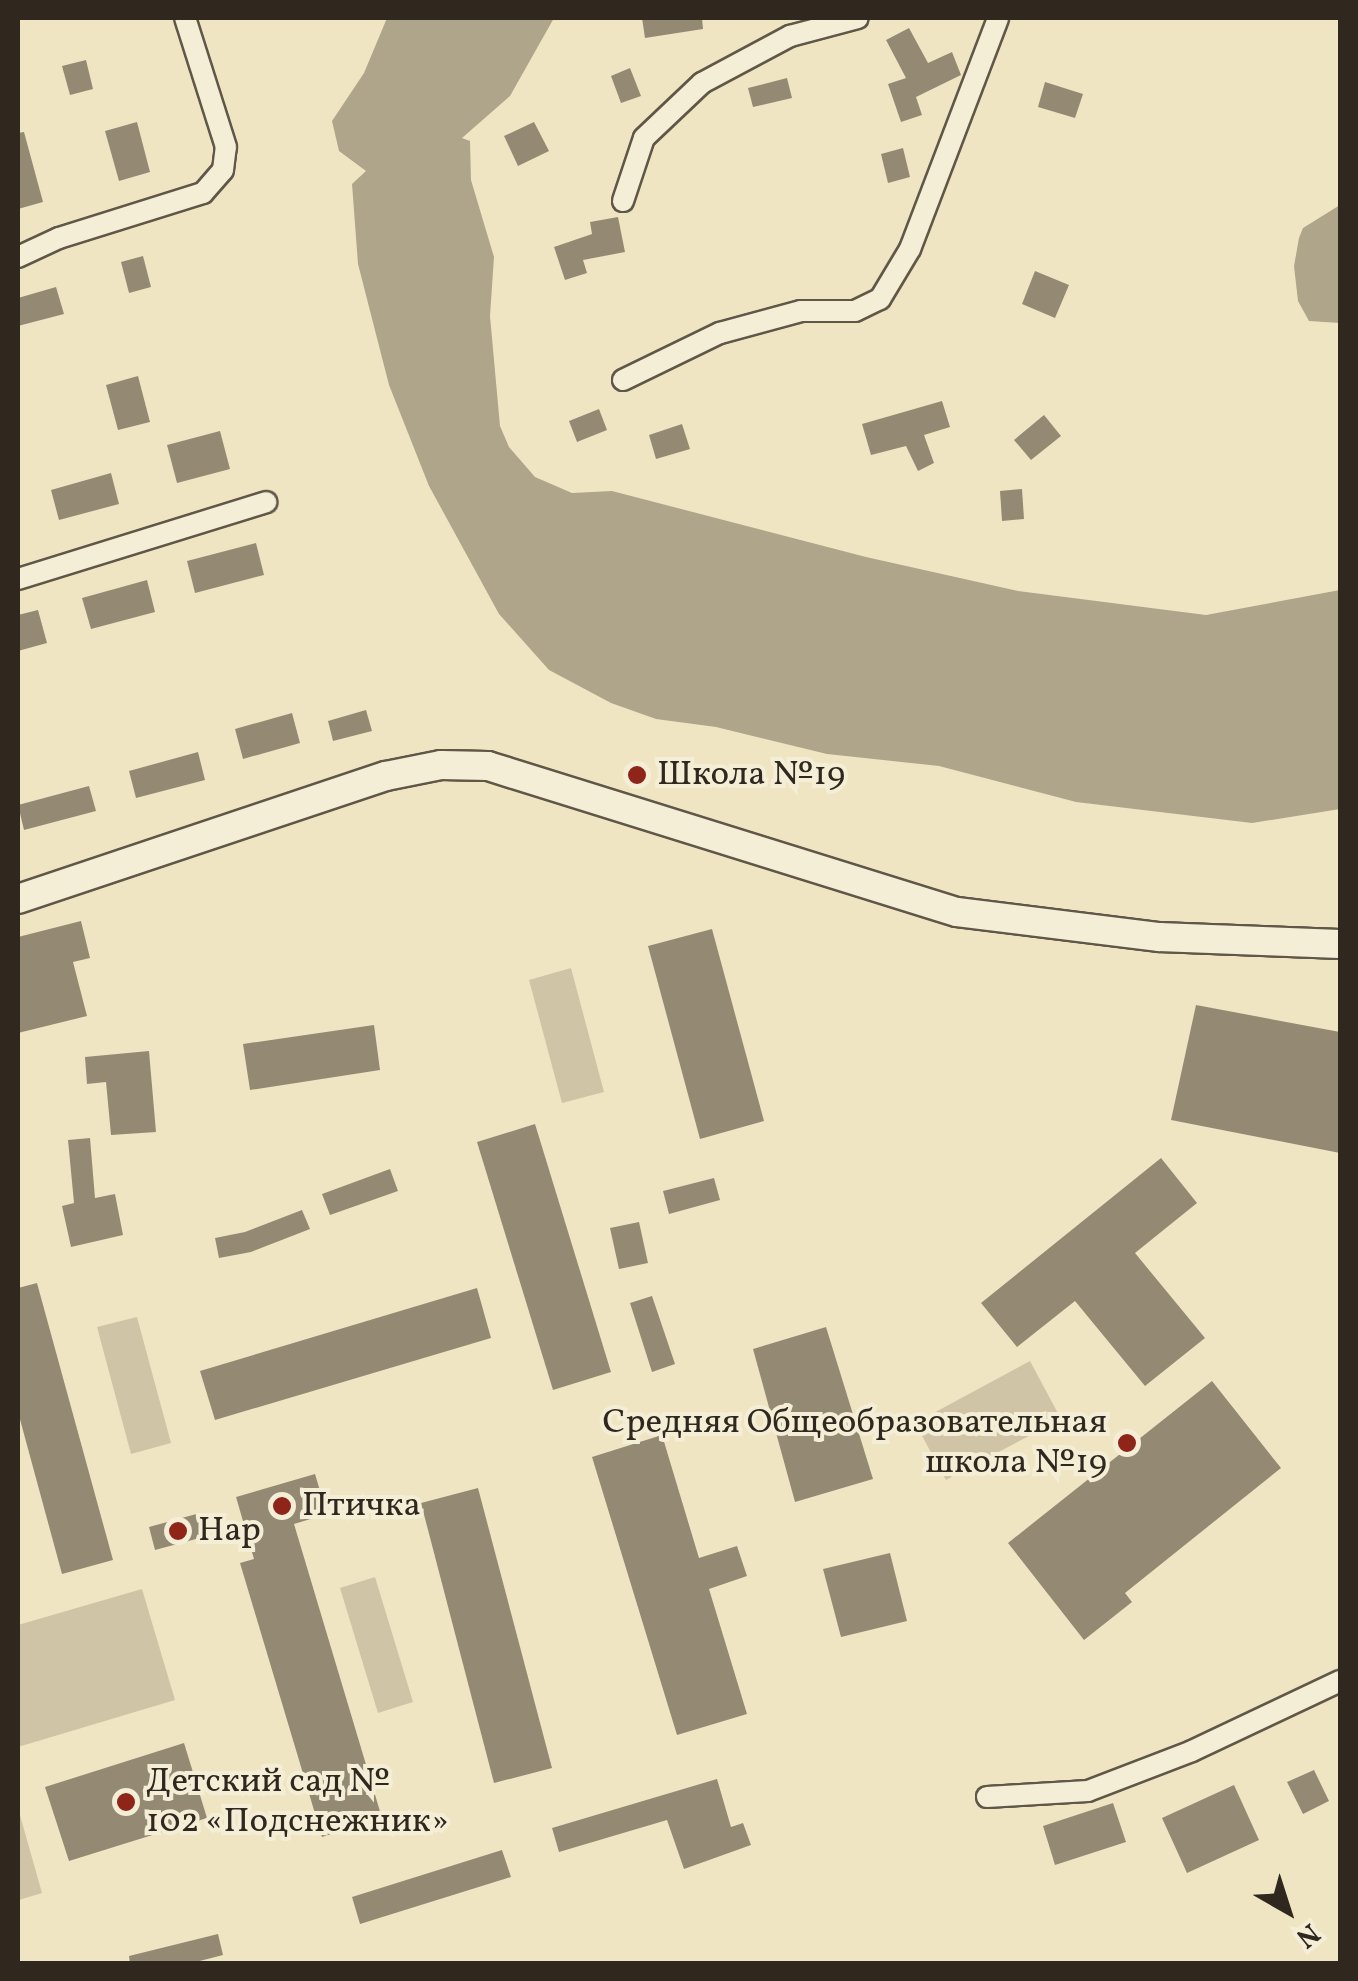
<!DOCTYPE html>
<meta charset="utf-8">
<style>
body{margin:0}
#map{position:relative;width:1358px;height:1981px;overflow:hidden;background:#f0e5c2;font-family:Vollkorn,serif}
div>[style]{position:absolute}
.green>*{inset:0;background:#cfc5a6}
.water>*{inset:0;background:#afa58b}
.building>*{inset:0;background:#948a74}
.roads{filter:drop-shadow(2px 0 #605748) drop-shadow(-2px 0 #605748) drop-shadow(0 2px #605748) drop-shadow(0 -2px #605748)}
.street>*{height:20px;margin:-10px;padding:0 10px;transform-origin:10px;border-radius:10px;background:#f5eed7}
.secondary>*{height:28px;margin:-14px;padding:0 14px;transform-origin:14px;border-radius:14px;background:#f5eed7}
.dots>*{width:28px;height:28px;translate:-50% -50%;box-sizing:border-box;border:5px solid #f5eed7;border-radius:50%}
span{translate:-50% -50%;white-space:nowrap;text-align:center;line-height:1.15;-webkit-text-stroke:8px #f5eed7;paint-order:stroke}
.poi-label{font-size:35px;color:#30281f}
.left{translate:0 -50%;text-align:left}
.right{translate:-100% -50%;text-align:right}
.frame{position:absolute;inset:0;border:20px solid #30281f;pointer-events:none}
.north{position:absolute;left:1238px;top:1861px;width:100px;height:100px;-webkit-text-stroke:8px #f5eed7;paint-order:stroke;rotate:141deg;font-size:28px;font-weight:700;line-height:40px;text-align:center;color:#30281f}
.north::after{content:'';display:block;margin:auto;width:35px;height:45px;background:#30281f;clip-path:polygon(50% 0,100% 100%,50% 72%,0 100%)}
</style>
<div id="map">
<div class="green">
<i style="clip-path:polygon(571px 968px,604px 1092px,562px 1103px,529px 980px)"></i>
<i style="clip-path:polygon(137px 1317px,171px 1443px,131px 1454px,97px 1327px)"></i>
<i style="clip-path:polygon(1030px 1361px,1061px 1419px,946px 1480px,915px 1423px)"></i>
<i style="clip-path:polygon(375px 1577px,413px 1702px,378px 1713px,340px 1588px)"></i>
<i style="clip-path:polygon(142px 1589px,175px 1700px,18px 1747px,18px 1625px)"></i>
<i style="clip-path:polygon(18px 1808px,42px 1893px,19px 1900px,18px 1894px)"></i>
</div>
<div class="water">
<i style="clip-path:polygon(387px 18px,554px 18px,510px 96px,462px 138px,470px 141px,471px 180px,494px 257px,490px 316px,500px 426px,509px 447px,535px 477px,572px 493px,612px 491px,866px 557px,1018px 591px,1206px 615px,1340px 590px,1340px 809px,1252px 823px,1076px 802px,939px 766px,827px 754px,716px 727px,656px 719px,611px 703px,549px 670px,499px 614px,429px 486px,389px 385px,358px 264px,352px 184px,366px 171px,339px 151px,332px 121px,364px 73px)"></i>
<i style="clip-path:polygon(1340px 205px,1340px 323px,1309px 321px,1298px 301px,1294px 266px,1299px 238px,1303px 228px)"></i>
</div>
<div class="building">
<i style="clip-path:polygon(642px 18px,702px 18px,703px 29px,645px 38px)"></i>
<i style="clip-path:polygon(909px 28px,928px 63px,952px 52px,961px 75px,916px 97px,922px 115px,901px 122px,888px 84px,906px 78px,886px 40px)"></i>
<i style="clip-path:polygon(86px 60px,93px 89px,70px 95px,62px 66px)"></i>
<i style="clip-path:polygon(630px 68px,641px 96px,621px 103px,611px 76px)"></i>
<i style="clip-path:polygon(787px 78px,792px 98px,753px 107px,748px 88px)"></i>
<i style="clip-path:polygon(1045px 82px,1083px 94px,1075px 118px,1038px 107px)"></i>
<i style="clip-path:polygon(137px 122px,150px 172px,119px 181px,105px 131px)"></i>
<i style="clip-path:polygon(534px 122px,549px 151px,518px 166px,504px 136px)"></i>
<i style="clip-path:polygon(24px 132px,43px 202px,18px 209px,18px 133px)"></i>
<i style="clip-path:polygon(903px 148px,910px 177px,888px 183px,881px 154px)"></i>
<i style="clip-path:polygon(618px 217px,625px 252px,583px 260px,587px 273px,565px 280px,554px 247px,592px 234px,590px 222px)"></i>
<i style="clip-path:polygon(143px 256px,151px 287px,129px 293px,121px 262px)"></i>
<i style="clip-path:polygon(1035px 271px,1069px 285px,1055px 318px,1022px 304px)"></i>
<i style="clip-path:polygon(56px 287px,64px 314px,18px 326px,18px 298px)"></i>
<i style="clip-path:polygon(138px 376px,150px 422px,118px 430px,106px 385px)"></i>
<i style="clip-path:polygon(942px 401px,950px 427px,924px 435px,934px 463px,918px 471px,906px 446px,871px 455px,862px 424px)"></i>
<i style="clip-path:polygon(599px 409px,607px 430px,577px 442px,569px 421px)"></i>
<i style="clip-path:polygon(1044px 415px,1061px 436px,1031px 460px,1014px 440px)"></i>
<i style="clip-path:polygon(682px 424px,690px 449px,656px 459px,649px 435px)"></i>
<i style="clip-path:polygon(220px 431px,230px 469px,177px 483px,167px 445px)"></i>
<i style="clip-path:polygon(111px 473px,119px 504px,59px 520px,51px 490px)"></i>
<i style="clip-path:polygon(1022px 489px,1024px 519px,1002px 521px,1000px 491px)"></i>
<i style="clip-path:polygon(256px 543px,264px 575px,195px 593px,187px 561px)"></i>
<i style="clip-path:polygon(147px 580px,155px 612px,91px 629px,82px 598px)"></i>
<i style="clip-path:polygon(38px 610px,47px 643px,18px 651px,18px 615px)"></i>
<i style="clip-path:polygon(366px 710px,372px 731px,333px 741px,328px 721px)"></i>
<i style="clip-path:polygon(292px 713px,300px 743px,243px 759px,235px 729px)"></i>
<i style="clip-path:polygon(198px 752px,205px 780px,136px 798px,129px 771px)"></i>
<i style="clip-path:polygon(89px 786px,96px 811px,24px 830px,18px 805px)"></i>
<i style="clip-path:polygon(81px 921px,90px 958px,73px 962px,87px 1016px,18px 1033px,18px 937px)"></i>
<i style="clip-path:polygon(712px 929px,764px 1121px,700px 1139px,648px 946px)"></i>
<i style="clip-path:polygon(1196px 1005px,1340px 1032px,1340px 1153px,1171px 1120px)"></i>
<i style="clip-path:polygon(374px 1025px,380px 1070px,250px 1090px,243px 1044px)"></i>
<i style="clip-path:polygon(149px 1051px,156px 1132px,111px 1135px,106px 1082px,87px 1084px,85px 1057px)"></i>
<i style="clip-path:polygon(535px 1124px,611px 1372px,553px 1390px,477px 1142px)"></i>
<i style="clip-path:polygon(90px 1138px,95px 1198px,115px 1194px,123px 1235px,71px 1247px,62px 1206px,74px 1203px,68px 1140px)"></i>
<i style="clip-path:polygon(1161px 1158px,1197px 1203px,1135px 1253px,1205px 1338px,1145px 1386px,1075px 1301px,1017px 1347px,981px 1303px)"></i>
<i style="clip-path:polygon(390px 1169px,398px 1191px,330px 1215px,322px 1194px)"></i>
<i style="clip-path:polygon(714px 1178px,720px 1200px,669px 1214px,663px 1191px)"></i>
<i style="clip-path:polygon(302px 1210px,310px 1229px,251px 1252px,219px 1258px,215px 1238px,245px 1232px)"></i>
<i style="clip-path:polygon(639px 1222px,648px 1263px,619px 1269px,610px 1228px)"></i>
<i style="clip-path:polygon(37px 1283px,113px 1560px,62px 1574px,18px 1412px,18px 1288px)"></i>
<i style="clip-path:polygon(477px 1288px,491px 1338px,215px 1420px,200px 1371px)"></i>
<i style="clip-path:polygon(652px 1296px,675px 1364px,652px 1372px,630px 1303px)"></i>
<i style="clip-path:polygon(826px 1327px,873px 1479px,795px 1502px,753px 1349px)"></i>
<i style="clip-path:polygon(1212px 1381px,1281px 1468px,1125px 1593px,1132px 1602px,1084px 1640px,1008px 1543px)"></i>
<i style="clip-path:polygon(662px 1435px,699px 1558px,737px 1546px,747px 1576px,709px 1589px,747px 1714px,677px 1735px,592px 1457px)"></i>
<i style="clip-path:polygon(315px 1474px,327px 1514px,294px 1524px,382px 1818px,322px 1837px,240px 1563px,254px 1559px,236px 1497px)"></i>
<i style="clip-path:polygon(478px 1488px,552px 1768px,494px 1783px,421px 1503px)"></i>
<i style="clip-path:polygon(200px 1513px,207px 1536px,155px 1550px,149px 1527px)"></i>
<i style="clip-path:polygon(890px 1553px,907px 1621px,841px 1637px,823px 1569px)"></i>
<i style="clip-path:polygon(184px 1743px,207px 1818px,69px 1861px,45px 1787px)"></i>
<i style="clip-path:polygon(1314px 1770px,1329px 1801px,1303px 1814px,1287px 1782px)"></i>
<i style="clip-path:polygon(717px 1779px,731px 1827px,743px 1823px,751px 1845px,684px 1869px,667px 1820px,559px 1852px,552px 1828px)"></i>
<i style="clip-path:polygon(1234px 1785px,1259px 1840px,1187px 1873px,1162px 1818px)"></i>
<i style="clip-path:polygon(1113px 1803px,1126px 1842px,1055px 1865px,1043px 1826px)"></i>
<i style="clip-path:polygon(502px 1850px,511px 1877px,360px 1924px,352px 1897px)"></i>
<i style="clip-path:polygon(218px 1934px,223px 1955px,188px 1964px,130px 1964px,129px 1956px)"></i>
</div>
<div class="roads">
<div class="street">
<i style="left:623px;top:201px;width:66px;rotate:-71.6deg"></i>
<i style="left:644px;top:138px;width:80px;rotate:-43.5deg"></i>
<i style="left:702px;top:83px;width:100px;rotate:-28.1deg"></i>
<i style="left:790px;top:36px;width:70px;rotate:-14.8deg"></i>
<i style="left:18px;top:257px;width:45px;rotate:-24.9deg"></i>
<i style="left:59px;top:238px;width:151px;rotate:-17.4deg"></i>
<i style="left:203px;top:193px;width:30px;rotate:-49deg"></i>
<i style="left:223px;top:170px;width:23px;rotate:-83deg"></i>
<i style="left:226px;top:147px;width:135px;rotate:-107.6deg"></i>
<i style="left:623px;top:380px;width:108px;rotate:-25.9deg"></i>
<i style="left:720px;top:333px;width:84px;rotate:-15.2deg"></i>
<i style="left:801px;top:311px;width:54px"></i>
<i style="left:855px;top:311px;width:28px;rotate:-26deg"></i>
<i style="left:880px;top:299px;width:58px;rotate:-59deg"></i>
<i style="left:910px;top:249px;width:247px;rotate:-69.1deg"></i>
<i style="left:18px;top:579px;width:260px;rotate:-17.2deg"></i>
<i style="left:987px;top:1797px;width:101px;rotate:-3.4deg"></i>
<i style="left:1088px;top:1791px;width:111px;rotate:-21deg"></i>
<i style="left:1192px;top:1751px;width:164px;rotate:-25.3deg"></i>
</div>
<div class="secondary">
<i style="left:18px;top:899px;width:388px;rotate:-18.5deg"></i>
<i style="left:386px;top:776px;width:56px;rotate:-11.3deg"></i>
<i style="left:441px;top:765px;width:47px;rotate:1.2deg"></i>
<i style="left:488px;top:766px;width:491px;rotate:17.3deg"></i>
<i style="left:957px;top:912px;width:204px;rotate:7.1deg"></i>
<i style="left:1159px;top:937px;width:181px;rotate:2.2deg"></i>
</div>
</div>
<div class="dots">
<i style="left:637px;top:775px;background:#8f2418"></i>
<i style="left:1127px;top:1443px;background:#8f2418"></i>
<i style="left:282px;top:1506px;background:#8f2418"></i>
<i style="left:178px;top:1531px;background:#8f2418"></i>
<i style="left:126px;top:1802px;background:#8f2418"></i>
</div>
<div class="poi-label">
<span class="left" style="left:657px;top:775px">Школа №19</span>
<span class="right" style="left:1107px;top:1443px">Средняя Общеобразовательная<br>школа №19</span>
<span class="left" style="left:302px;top:1506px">Птичка</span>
<span class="left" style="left:198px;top:1531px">Нар</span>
<span class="left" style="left:146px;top:1802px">Детский сад №<br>102 «Подснежник»</span>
</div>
<div class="frame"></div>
<div class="north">N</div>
</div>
